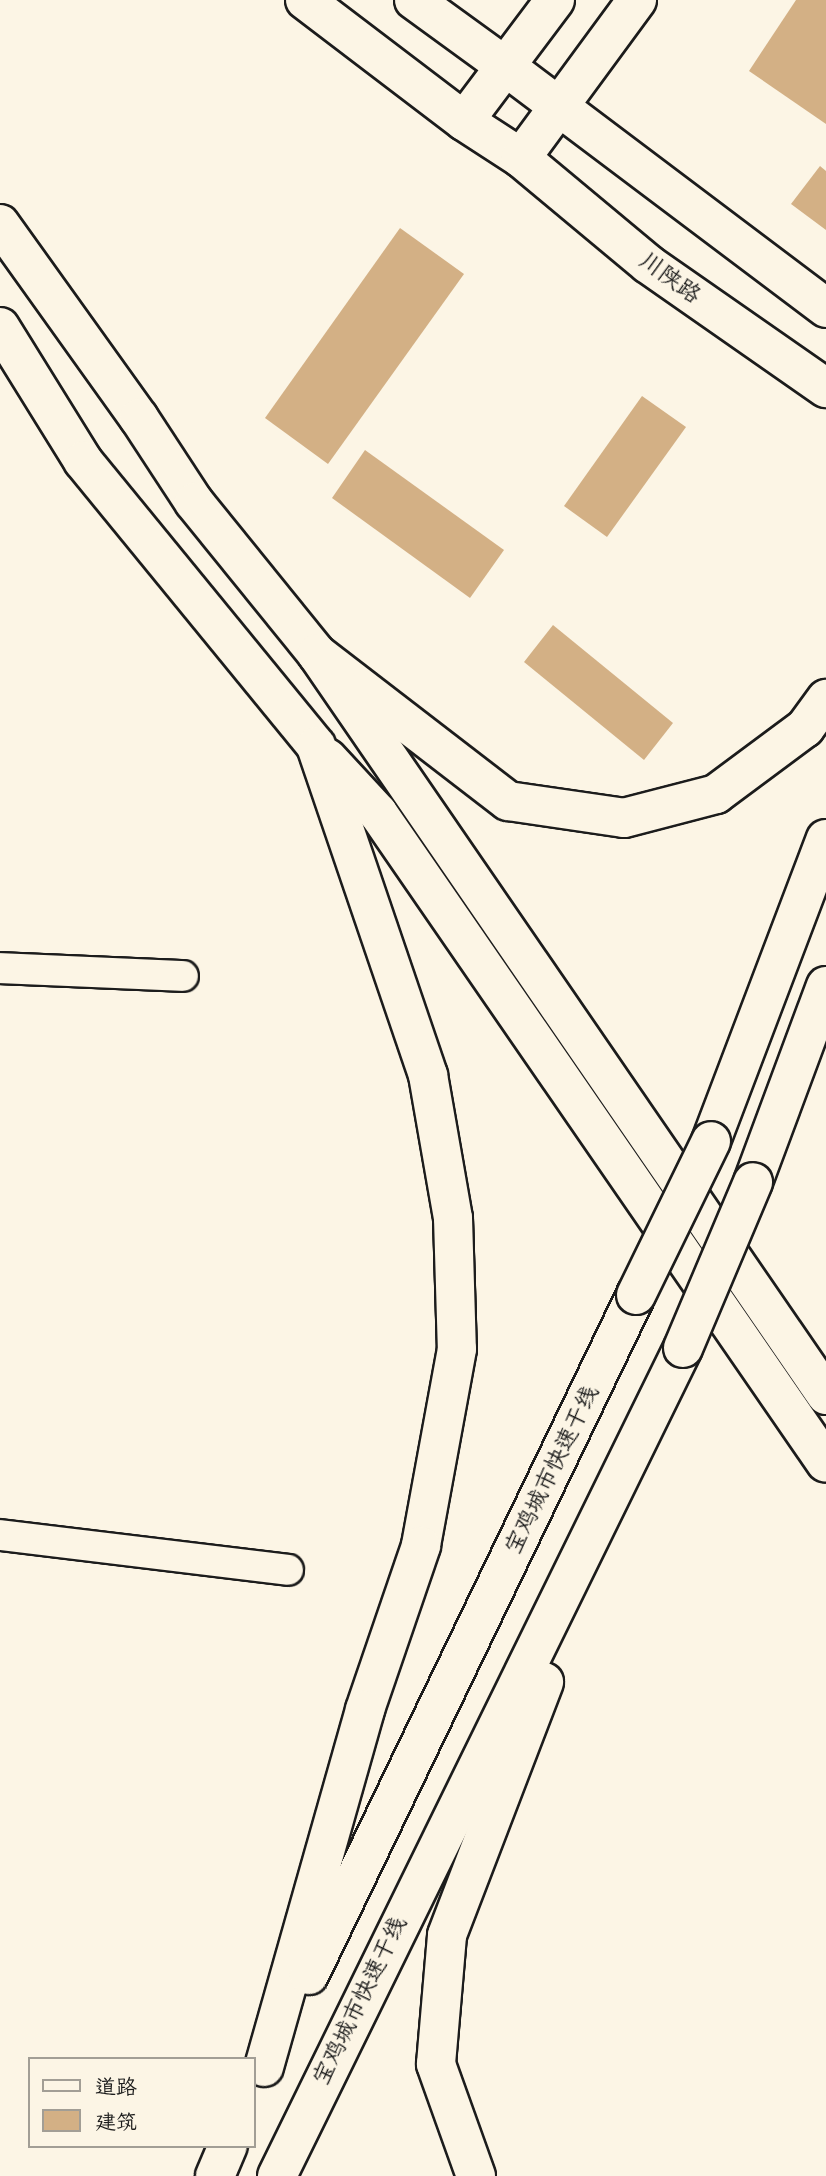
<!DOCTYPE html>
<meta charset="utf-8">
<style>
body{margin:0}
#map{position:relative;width:826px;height:2176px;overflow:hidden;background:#fcf5e5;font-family:"Comic Neue","LXGW WenKai TC",sans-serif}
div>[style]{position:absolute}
.building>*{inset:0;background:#d3b085}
.roads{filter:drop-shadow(2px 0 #1c1c1c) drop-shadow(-2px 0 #1c1c1c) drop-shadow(0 2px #1c1c1c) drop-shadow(0 -2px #1c1c1c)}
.street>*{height:30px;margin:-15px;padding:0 15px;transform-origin:15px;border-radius:15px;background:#fcf5e5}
.primary>*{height:38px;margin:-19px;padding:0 19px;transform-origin:19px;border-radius:19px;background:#fcf5e5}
.highway>*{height:38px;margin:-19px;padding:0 19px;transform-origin:19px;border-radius:19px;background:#fcf5e5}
.bridges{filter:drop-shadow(2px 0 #1c1c1c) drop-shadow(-2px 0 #1c1c1c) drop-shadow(0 2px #1c1c1c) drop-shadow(0 -2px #1c1c1c)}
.highway-bridge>*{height:38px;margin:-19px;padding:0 19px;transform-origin:19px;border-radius:19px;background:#fcf5e5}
span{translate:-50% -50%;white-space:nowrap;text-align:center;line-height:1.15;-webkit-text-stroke:5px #fcf5e5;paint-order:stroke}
.street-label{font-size:23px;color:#1c1c1c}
.legend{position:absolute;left:28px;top:2057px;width:228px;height:91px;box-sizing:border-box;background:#fcf5e5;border:2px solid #a29e95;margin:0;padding:9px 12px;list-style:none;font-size:21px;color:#1c1c1c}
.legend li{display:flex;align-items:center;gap:14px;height:35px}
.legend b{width:35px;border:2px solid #a29e95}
</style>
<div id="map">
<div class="building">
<i style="clip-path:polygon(796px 0,826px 0,826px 124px,749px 71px)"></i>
<i style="clip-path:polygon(820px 166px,826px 171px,826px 230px,791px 204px)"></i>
<i style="clip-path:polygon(400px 228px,464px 274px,328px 464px,265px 418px)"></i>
<i style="clip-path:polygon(642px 396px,686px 427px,607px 537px,564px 506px)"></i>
<i style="clip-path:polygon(365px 450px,504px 550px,470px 598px,332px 498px)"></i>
<i style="clip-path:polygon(553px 625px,673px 723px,644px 760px,524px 662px)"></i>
</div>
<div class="roads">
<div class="street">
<i style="left:0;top:968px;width:183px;rotate:2.5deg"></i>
<i style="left:0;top:1535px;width:290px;rotate:6.9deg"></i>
</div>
<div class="primary">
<i style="left:305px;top:0;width:200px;rotate:37.3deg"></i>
<i style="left:414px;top:0;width:112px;rotate:36deg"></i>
<i style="left:0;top:224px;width:239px;rotate:54.4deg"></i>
<i style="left:0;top:327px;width:158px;rotate:58.2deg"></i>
</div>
<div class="highway">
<i style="left:555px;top:0;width:151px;rotate:126.9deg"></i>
<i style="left:464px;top:121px;width:68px;rotate:33deg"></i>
<i style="left:521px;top:158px;width:165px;rotate:39.8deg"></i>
<i style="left:648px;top:264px;width:217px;rotate:34.9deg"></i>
<i style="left:505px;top:66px;width:402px;rotate:37deg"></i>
<i style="left:521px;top:158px;width:196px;rotate:-53.7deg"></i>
<i style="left:139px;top:418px;width:100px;rotate:56.8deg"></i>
<i style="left:194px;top:502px;width:196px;rotate:51deg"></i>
<i style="left:317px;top:654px;width:241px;rotate:37.6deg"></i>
<i style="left:508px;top:801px;width:117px;rotate:8.3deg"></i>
<i style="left:624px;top:818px;width:95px;rotate:-14.6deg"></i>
<i style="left:716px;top:794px;width:111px;rotate:-36.6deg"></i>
<i style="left:805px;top:728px;width:36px;rotate:-54deg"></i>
<i style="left:83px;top:461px;width:368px;rotate:50.7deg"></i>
<i style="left:316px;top:746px;width:348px;rotate:71.2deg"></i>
<i style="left:428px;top:1075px;width:145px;rotate:80.1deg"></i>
<i style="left:453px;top:1218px;width:131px;rotate:88.3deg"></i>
<i style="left:457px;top:1349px;width:200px;rotate:100.4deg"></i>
<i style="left:421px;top:1546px;width:173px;rotate:108.9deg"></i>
<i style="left:365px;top:1710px;width:371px;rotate:105.8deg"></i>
<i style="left:317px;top:654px;width:899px;rotate:55.51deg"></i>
<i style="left:327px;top:758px;width:75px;rotate:47.2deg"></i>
<i style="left:378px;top:813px;width:789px;rotate:55.42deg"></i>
<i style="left:711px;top:1141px;width:323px;rotate:-69.2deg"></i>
<i style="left:753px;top:1182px;width:209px;rotate:-69.6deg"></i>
<i style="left:309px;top:1975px;width:755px;rotate:-64.32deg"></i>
<i style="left:215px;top:2176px;width:33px;rotate:-67deg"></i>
<i style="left:277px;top:2176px;width:922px;rotate:-63.88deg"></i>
<i style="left:476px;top:2176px;width:119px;rotate:-109.7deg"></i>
<i style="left:436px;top:2064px;width:129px;rotate:-85.1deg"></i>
<i style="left:447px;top:1935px;width:271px;rotate:-69deg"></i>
</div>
</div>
<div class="bridges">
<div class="highway-bridge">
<i style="left:636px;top:1295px;width:171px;rotate:-64deg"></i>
<i style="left:683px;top:1348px;width:180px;rotate:-67.1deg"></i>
</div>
</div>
<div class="street-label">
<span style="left:670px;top:278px;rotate:36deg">川陕路</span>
<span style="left:552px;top:1470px;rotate:-64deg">宝鸡城市快速干线</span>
<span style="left:360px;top:2001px;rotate:-64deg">宝鸡城市快速干线</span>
</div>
<ul class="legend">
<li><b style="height:9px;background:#fcf5e5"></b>道路</li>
<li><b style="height:19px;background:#d3b085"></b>建筑</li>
</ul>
</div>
